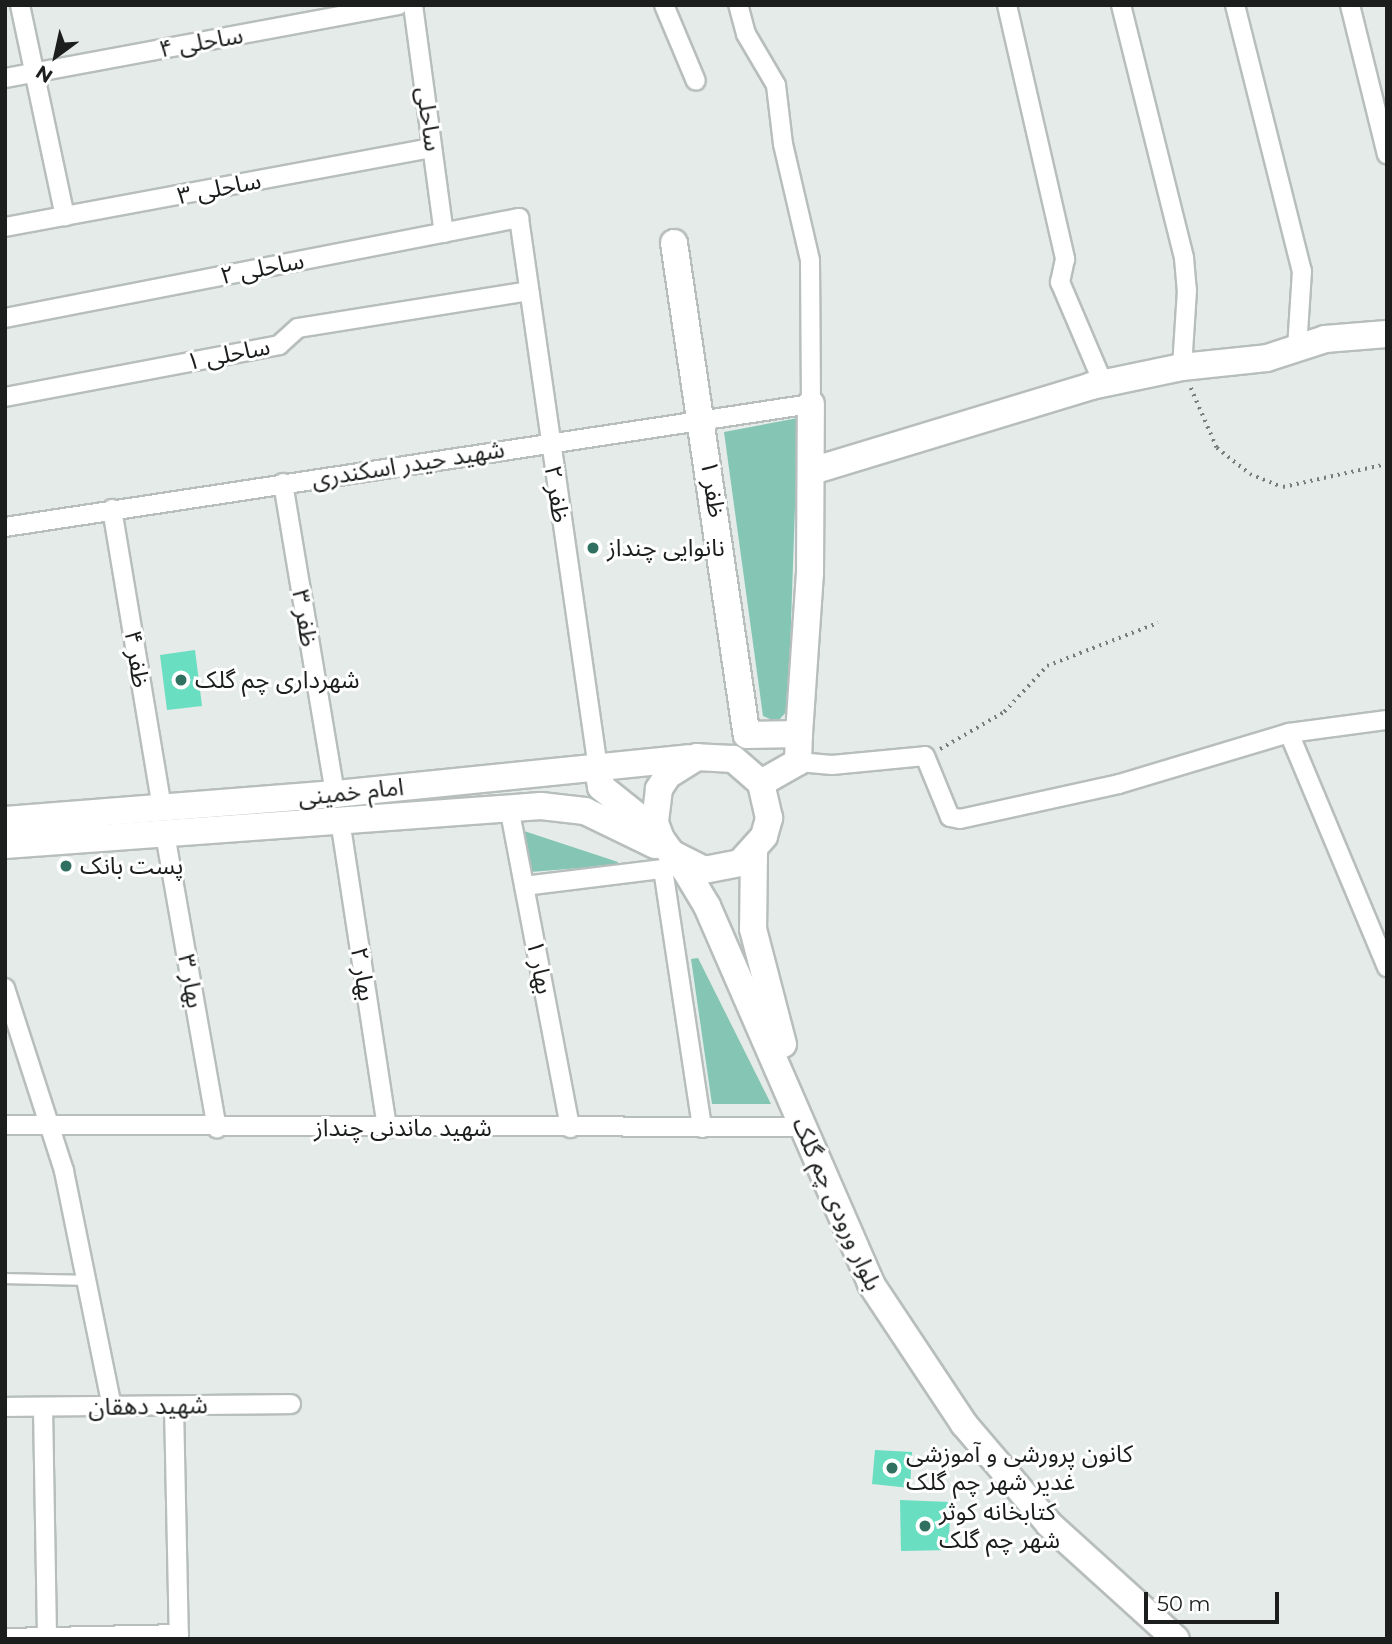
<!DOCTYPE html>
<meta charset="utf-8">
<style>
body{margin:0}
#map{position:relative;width:1392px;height:1644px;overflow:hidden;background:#e4ebe9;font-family:Montserrat,"Noto Sans Arabic",sans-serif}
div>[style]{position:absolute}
.green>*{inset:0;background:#84c5b3}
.building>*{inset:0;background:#6adec1}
.path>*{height:3.5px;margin-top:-1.75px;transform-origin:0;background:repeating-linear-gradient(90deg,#787d7c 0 2px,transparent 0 7px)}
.roads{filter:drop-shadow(2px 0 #b7bebc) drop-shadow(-2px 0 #b7bebc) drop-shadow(0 2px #b7bebc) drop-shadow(0 -2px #b7bebc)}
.lane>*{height:9px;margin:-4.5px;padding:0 4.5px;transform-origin:4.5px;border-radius:4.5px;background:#fff}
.street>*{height:18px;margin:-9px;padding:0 9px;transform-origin:9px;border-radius:9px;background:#fff}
.secondary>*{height:26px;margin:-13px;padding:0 13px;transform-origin:13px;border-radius:13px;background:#fff}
.dots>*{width:19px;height:19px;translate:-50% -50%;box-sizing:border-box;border:4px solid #fff;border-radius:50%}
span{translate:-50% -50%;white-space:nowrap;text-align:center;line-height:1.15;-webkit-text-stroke:6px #fff;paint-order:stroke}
.street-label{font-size:24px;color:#1b1e1d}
.poi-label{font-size:24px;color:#1b1e1d}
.left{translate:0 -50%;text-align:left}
.frame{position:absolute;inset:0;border:7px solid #1b1e1d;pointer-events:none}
.north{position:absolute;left:21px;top:21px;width:70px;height:70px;-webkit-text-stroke:5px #fff;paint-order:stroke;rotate:213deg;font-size:19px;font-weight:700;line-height:28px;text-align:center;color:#1b1e1d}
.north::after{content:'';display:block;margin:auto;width:24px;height:32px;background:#1b1e1d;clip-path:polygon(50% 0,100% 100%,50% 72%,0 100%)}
.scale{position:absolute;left:1144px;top:1592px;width:135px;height:32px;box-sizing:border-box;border:4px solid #1b1e1d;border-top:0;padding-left:9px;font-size:21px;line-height:24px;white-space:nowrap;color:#1b1e1d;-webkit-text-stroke:5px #fff;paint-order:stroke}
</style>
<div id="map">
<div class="green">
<i style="clip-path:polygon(798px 418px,788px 710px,777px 722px,763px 716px,724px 432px)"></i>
<i style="clip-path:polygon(524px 831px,618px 862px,618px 865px,530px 872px)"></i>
<i style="clip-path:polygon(698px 958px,771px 1104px,712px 1104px,691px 959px)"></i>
</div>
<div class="building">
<i style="clip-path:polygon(195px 650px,202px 706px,167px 710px,160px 655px)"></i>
<i style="clip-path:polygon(875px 1450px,912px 1452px,910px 1488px,872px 1484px)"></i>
<i style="clip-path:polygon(900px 1500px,950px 1502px,949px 1550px,901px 1551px)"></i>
</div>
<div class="path">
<i style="left:1191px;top:388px;width:65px;rotate:66.6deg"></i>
<i style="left:1217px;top:448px;width:42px;rotate:38.2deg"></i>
<i style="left:1250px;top:474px;width:35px;rotate:22deg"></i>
<i style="left:1283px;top:487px;width:107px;rotate:-12.5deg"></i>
<i style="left:940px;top:749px;width:74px;rotate:-30deg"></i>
<i style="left:1004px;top:712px;width:63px;rotate:-46.9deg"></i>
<i style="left:1047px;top:666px;width:119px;rotate:-21.2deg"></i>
</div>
<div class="roads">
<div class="lane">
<i style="left:5px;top:1278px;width:82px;rotate:1.4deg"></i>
</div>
<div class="street">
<i style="left:20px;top:5px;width:216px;rotate:78deg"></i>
<i style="left:413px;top:5px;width:230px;rotate:82.3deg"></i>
<i style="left:664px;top:5px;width:82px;rotate:67.2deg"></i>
<i style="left:1007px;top:5px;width:261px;rotate:77.1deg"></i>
<i style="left:1065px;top:259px;width:24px;rotate:102deg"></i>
<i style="left:1060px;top:282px;width:110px;rotate:66.9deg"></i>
<i style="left:1121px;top:5px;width:261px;rotate:76deg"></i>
<i style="left:1184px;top:258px;width:32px;rotate:85deg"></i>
<i style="left:1187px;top:290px;width:77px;rotate:93.7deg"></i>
<i style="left:1235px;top:5px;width:274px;rotate:75.9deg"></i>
<i style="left:1302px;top:271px;width:78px;rotate:93.7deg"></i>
<i style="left:1350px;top:5px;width:154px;rotate:76.1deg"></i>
<i style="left:5px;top:78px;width:400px;rotate:-10.5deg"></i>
<i style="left:5px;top:227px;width:434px;rotate:-10.5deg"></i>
<i style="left:5px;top:318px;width:524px;rotate:-11.01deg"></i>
<i style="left:519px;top:218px;width:556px;rotate:81.83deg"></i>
<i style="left:5px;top:397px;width:279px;rotate:-10.7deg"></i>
<i style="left:279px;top:345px;width:25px;rotate:-42deg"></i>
<i style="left:298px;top:328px;width:234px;rotate:-9.1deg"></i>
<i style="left:283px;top:483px;width:315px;rotate:80.5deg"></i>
<i style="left:112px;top:509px;width:304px;rotate:80.5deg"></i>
<i style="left:5px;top:527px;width:815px;rotate:-8.68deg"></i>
<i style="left:811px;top:404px;width:144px;rotate:-90.4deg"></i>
<i style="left:810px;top:260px;width:119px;rotate:-103.1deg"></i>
<i style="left:783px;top:144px;width:59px;rotate:-96.8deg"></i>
<i style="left:776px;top:85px;width:59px;rotate:-120.5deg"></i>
<i style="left:746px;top:34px;width:30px;rotate:-105deg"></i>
<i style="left:1289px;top:733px;width:254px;rotate:67.3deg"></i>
<i style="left:798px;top:762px;width:34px;rotate:5deg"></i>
<i style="left:832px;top:765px;width:93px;rotate:-5.5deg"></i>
<i style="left:925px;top:756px;width:66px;rotate:67.7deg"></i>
<i style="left:950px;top:817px;width:10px;rotate:11deg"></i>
<i style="left:960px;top:819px;width:163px;rotate:-12.4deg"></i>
<i style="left:1119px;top:784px;width:177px;rotate:-16.7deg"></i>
<i style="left:1289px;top:733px;width:99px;rotate:-7.6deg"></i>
<i style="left:509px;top:807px;width:327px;rotate:79.2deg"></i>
<i style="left:340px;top:820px;width:312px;rotate:81.3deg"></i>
<i style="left:165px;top:834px;width:299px;rotate:80deg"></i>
<i style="left:524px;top:886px;width:140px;rotate:-7deg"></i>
<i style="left:663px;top:869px;width:262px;rotate:81.4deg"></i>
<i style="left:5px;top:988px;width:192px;rotate:72.1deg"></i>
<i style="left:64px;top:1171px;width:240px;rotate:78.5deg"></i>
<i style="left:5px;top:1125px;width:796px;rotate:0.14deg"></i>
<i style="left:174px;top:1406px;width:233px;rotate:88.8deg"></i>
<i style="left:5px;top:1407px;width:286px;rotate:-0.6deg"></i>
<i style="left:43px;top:1407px;width:232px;rotate:89deg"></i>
<i style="left:5px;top:1638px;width:174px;rotate:-1.3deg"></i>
</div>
<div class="secondary">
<i style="left:674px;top:243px;width:497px;rotate:81.6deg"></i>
<i style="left:812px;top:471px;width:292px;rotate:-16.9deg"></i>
<i style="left:1091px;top:386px;width:93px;rotate:-11.8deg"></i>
<i style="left:1182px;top:367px;width:85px;rotate:-6deg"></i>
<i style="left:1267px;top:358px;width:61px;rotate:-18.1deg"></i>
<i style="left:1325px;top:339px;width:62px;rotate:-4.6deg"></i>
<i style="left:747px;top:735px;width:52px;rotate:-1.1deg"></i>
<i style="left:799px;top:734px;width:160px;rotate:-86.1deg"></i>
<i style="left:810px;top:574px;width:170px;rotate:-89.7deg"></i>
<i style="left:598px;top:768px;width:19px;rotate:81deg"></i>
<i style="left:601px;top:787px;width:50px;rotate:38.5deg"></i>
<i style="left:640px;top:818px;width:47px;rotate:48.5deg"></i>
<i style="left:671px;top:853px;width:37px;rotate:27deg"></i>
<i style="left:704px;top:870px;width:37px;rotate:-11deg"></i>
<i style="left:740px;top:863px;width:36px;rotate:-48deg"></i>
<i style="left:764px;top:836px;width:19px;rotate:-74deg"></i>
<i style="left:769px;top:818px;width:36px;rotate:-103deg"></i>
<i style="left:761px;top:783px;width:37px;rotate:-139deg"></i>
<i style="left:733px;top:759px;width:36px;rotate:-177deg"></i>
<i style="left:697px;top:757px;width:34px;rotate:148deg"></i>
<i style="left:668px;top:775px;width:17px;rotate:123deg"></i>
<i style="left:659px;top:789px;width:34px;rotate:97deg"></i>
<i style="left:655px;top:823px;width:17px;rotate:69deg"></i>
<i style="left:661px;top:839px;width:17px;rotate:54deg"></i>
<i style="left:671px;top:853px;width:23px;rotate:50deg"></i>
<i style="left:686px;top:871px;width:41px;rotate:59deg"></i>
<i style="left:707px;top:906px;width:412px;rotate:66.5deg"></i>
<i style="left:871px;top:1284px;width:168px;rotate:56.4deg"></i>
<i style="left:964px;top:1424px;width:131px;rotate:49.6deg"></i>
<i style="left:1049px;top:1524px;width:171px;rotate:42.2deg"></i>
<i style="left:761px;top:783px;width:43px;rotate:-29.6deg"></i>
<i style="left:798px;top:762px;width:28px;rotate:-88deg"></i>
<i style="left:5px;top:820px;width:331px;rotate:-4.5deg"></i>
<i style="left:335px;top:794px;width:355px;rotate:-5.8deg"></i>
<i style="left:5px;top:845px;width:537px;rotate:-4.16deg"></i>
<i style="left:541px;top:806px;width:44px;rotate:6.5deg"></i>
<i style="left:585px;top:811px;width:78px;rotate:25.9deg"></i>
<i style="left:754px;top:852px;width:77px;rotate:90.7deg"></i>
<i style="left:753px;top:929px;width:119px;rotate:75.4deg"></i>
</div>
</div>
<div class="dots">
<i style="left:593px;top:548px;background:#2f7060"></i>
<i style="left:181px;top:680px;background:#2f7060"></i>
<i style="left:66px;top:866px;background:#2f7060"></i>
<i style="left:892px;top:1468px;background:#2f7060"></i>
<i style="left:925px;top:1526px;background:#2f7060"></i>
</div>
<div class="street-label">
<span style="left:201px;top:42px;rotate:-10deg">ساحلی ۴</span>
<span style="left:429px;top:119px;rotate:82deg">ساحلی</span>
<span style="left:219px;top:188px;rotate:-11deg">ساحلی ۳</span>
<span style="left:262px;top:268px;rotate:-11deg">ساحلی ۲</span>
<span style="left:228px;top:354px;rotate:-11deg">ساحلی ۱</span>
<span style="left:408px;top:464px;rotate:-9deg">شهید حیدر اسکندری</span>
<span style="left:713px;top:489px;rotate:82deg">ظفر ۱</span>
<span style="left:557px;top:494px;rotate:81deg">ظفر ۲</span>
<span style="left:305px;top:618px;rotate:81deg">ظفر ۳</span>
<span style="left:137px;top:659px;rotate:81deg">ظفر ۴</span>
<span style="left:351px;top:792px;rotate:-6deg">امام خمینی</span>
<span style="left:540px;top:967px;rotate:79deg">بهار ۱</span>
<span style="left:363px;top:974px;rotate:81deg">بهار ۲</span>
<span style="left:191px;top:981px;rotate:80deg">بهار ۳</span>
<span style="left:403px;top:1128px">شهید ماندنی چنداز</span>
<span style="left:837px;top:1204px;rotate:66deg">بلوار ورودی چم گلک</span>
<span style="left:148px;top:1406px;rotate:-1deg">شهید دهقان</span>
</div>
<div class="poi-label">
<span class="left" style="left:607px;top:548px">نانوایی چنداز</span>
<span class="left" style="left:195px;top:680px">شهرداری چم گلک</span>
<span class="left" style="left:80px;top:866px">پست بانک</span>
<span class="left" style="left:906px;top:1468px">کانون پرورشی و آموزشی<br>غدیر شهر چم گلک</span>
<span class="left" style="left:939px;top:1526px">کتابخانه کوثر<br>شهر چم گلک</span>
</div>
<div class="frame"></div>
<div class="north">N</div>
<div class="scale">50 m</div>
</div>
